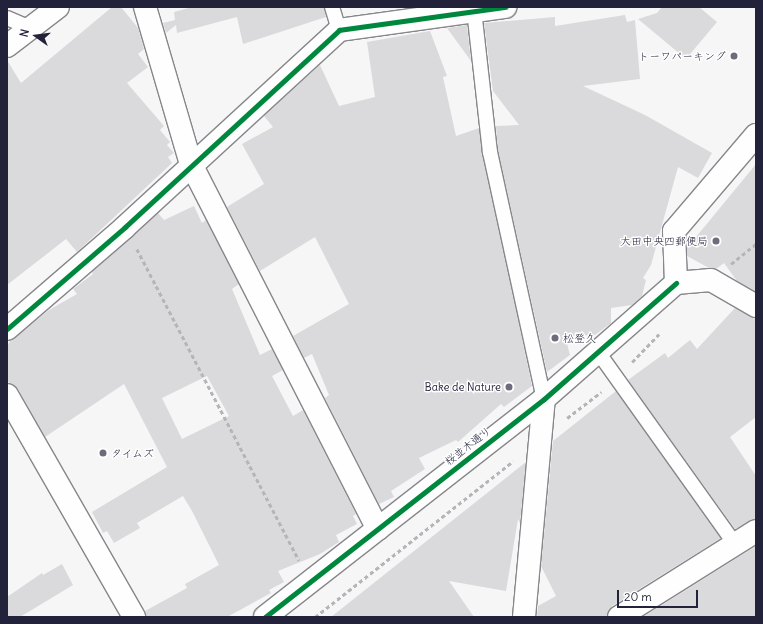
<!DOCTYPE html>
<meta charset="utf-8">
<style>
body{margin:0}
#map{position:relative;width:763px;height:624px;overflow:hidden;background:#f6f6f7;font-family:Delius,"Klee One",sans-serif}
div>[style]{position:absolute}
.building>*{inset:0;background:#dadadd}
.path>*{height:2.5px;margin-top:-1.25px;transform-origin:0;background:repeating-linear-gradient(90deg,#b5b5b9 0 4px,transparent 0 7px)}
.roads{filter:drop-shadow(1px 0 #86868b) drop-shadow(-1px 0 #86868b) drop-shadow(0 1px #86868b) drop-shadow(0 -1px #86868b)}
.lane>*{height:14px;margin:-7px;padding:0 7px;transform-origin:7px;border-radius:7px;background:#fefefe}
.street>*{height:22px;margin:-11px;padding:0 11px;transform-origin:11px;border-radius:11px;background:#fefefe}
.secondary>*{height:22px;margin:-11px;padding:0 11px;transform-origin:11px;border-radius:11px;background:#fefefe}
.cycleway>*{height:5px;margin:-2.5px;padding:0 2.5px;transform-origin:2.5px;border-radius:2.5px;background:#00873e}
.dots>*{width:11px;height:11px;translate:-50% -50%;box-sizing:border-box;border:2px solid #fff;border-radius:50%}
span{translate:-50% -50%;white-space:nowrap;text-align:center;line-height:1.15;-webkit-text-stroke:3px #fff;paint-order:stroke}
.poi-label{font-size:11px;color:#22223b}
.right{translate:-100% -50%;text-align:right}
.left{translate:0 -50%;text-align:left}
.street-label{font-size:11px;color:#22223b}
.frame{position:absolute;inset:0;border:8px solid #22223b;pointer-events:none}
.north{position:absolute;left:16px;top:16px;width:40px;height:40px;-webkit-text-stroke:3px #fff;paint-order:stroke;rotate:284deg;font-size:11px;font-weight:700;line-height:16px;text-align:center;color:#22223b}
.north::after{content:'';display:block;margin:auto;width:14px;height:18px;background:#22223b;clip-path:polygon(50% 0,100% 100%,50% 72%,0 100%)}
.scale{position:absolute;left:617px;top:590px;width:81px;height:18px;box-sizing:border-box;border:2px solid #22223b;border-top:0;padding-left:5px;font-size:12px;line-height:14px;white-space:nowrap;color:#22223b;-webkit-text-stroke:3px #fff;paint-order:stroke}
</style>
<div id="map">
<div class="building">
<i style="clip-path:polygon(112px 7px,121px 7px,138px 28px,144px 49px,138px 54px,148px 67px,127px 83px,164px 126px,160px 130px,170px 142px,167px 145px,174px 153px,168px 157px,172px 163px,77px 252px,66px 239px,7px 285px,7px 60px,21px 83px)"></i>
<i style="clip-path:polygon(192px 7px,324px 7px,326px 17px,243px 44px,237px 17px,177px 33px,176px 25px,166px 33px,163px 23px,175px 20px,174px 12px)"></i>
<i style="clip-path:polygon(662px 7px,699px 7px,717px 22px,686px 59px,638px 19px,657px 13px)"></i>
<i style="clip-path:polygon(625px 15px,627px 22px,635px 20px,640px 79px,583px 86px,645px 115px,712px 153px,698px 178px,678px 167px,651px 265px,643px 278px,646px 280px,642px 296px,632px 305px,611px 308px,611px 323px,595px 335px,565px 336px,570px 355px,547px 372px,498px 151px,496px 126px,519px 125px,493px 91px,484px 23px,555px 17px,555px 26px)"></i>
<i style="clip-path:polygon(467px 25px,471px 61px,447px 28px)"></i>
<i style="clip-path:polygon(430px 31px,447px 76px,443px 77px,456px 136px,479px 128px,532px 386px,504px 407px,501px 404px,458px 442px,456px 440px,419px 458px,425px 469px,391px 491px,394px 497px,379px 504px,325px 398px,329px 395px,312px 354px,304px 358px,293px 336px,349px 304px,315px 237px,260px 271px,227px 207px,264px 184px,242px 144px,273px 127px,264px 116px,320px 65px,339px 106px,375px 97px,367px 42px)"></i>
<i style="clip-path:polygon(756px 164px,756px 292px,737px 281px,724px 263px,716px 269px,709px 268px,687px 256px,687px 248px)"></i>
<i style="clip-path:polygon(evenodd,194px 206px,202px 223px,206px 220px,239px 284px,232px 289px,260px 355px,272px 349px,283px 370px,272px 376px,293px 416px,303px 410px,356px 514px,353px 516px,357px 524px,336px 535px,339px 542px,320px 554px,278px 571px,284px 582px,269px 590px,271px 593px,227px 617px,146px 617px,145px 611px,187px 588px,185px 584px,219px 565px,192px 511px,183px 496px,137px 523px,140px 528px,114px 543px,107px 531px,103px 533px,92px 512px,167px 467px,124px 384px,45px 437px,18px 389px,7px 381px,7px 347px,10px 341px,49px 310px,77px 294px,73px 289px,93px 274px,92px 272px,158px 213px,164px 220px,194px 206px,207px 376px,229px 416px,182px 439px,162px 398px,207px 376px)"></i>
<i style="clip-path:polygon(735px 308px,756px 318px,756px 417px,730px 437px,756px 476px,756px 519px,735px 529px,628px 380px,665px 353px,668px 358px,690px 340px,697px 349px)"></i>
<i style="clip-path:polygon(616px 391px,721px 538px,612px 606px,607px 617px,537px 617px,538px 606px,556px 596px,541px 566px,553px 441px)"></i>
<i style="clip-path:polygon(526px 462px,520px 523px,518px 519px,506px 591px,449px 581px,474px 617px,331px 617px)"></i>
<i style="clip-path:polygon(756px 546px,756px 617px,643px 617px)"></i>
<i style="clip-path:polygon(62px 564px,73px 585px,20px 617px,7px 617px,7px 597px,42px 573px,43px 575px)"></i>
</div>
<div class="path">
<i style="left:137px;top:249px;width:351px;rotate:62.5deg"></i>
<i style="left:731px;top:264px;width:32px;rotate:-39deg"></i>
<i style="left:632px;top:362px;width:40px;rotate:-46deg"></i>
<i style="left:567px;top:418px;width:43px;rotate:-37.4deg"></i>
<i style="left:315px;top:617px;width:252px;rotate:-38.2deg"></i>
</div>
<div class="roads">
<div class="lane">
<i style="left:332px;top:7px;width:24px;rotate:73deg"></i>
<i style="left:474px;top:10px;width:143px;rotate:83.6deg"></i>
<i style="left:490px;top:152px;width:253px;rotate:77.7deg"></i>
<i style="left:7px;top:18px;width:26px;rotate:23deg"></i>
<i style="left:598px;top:352px;width:236px;rotate:54.5deg"></i>
</div>
<div class="street">
<i style="left:145px;top:7px;width:164px;rotate:73.7deg"></i>
<i style="left:191px;top:164px;width:410px;rotate:62.9deg"></i>
<i style="left:7px;top:46px;width:64px;rotate:-37.4deg"></i>
<i style="left:756px;top:135px;width:126px;rotate:130.5deg"></i>
<i style="left:674px;top:231px;width:52px;rotate:87.8deg"></i>
<i style="left:676px;top:283px;width:35px;rotate:-5deg"></i>
<i style="left:711px;top:280px;width:52px;rotate:30deg"></i>
<i style="left:7px;top:329px;width:156px;rotate:-40.8deg"></i>
<i style="left:125px;top:227px;width:291px;rotate:-42.6deg"></i>
<i style="left:339px;top:30px;width:168px;rotate:-7.9deg"></i>
<i style="left:7px;top:395px;width:256px;rotate:60.2deg"></i>
<i style="left:619px;top:617px;width:162px;rotate:-32.1deg"></i>
</div>
<div class="secondary">
<i style="left:265px;top:617px;width:354px;rotate:-38deg"></i>
<i style="left:544px;top:399px;width:176px;rotate:-41.3deg"></i>
<i style="left:524px;top:617px;width:219px;rotate:-84.8deg"></i>
</div>
</div>
<div class="cycleway">
<i style="left:7px;top:329px;width:156px;rotate:-40.8deg"></i>
<i style="left:125px;top:227px;width:291px;rotate:-42.6deg"></i>
<i style="left:339px;top:30px;width:168px;rotate:-7.9deg"></i>
<i style="left:265px;top:617px;width:354px;rotate:-38deg"></i>
<i style="left:544px;top:399px;width:176px;rotate:-41.3deg"></i>
</div>
<div class="dots">
<i style="left:734px;top:56px;background:#6c6c7d"></i>
<i style="left:716px;top:241px;background:#6c6c7d"></i>
<i style="left:555px;top:338px;background:#6c6c7d"></i>
<i style="left:509px;top:387px;background:#6c6c7d"></i>
<i style="left:103px;top:453px;background:#6c6c7d"></i>
</div>
<div class="poi-label">
<span class="right" style="left:726px;top:56px">トーワパーキング</span>
<span class="right" style="left:708px;top:241px">大田中央四郵便局</span>
<span class="left" style="left:563px;top:338px">松登久</span>
<span class="right" style="left:501px;top:387px">Bake de Nature</span>
<span class="left" style="left:111px;top:453px">タイムズ</span>
</div>
<div class="street-label">
<span style="left:468px;top:446px;rotate:-38deg">桜並木通り</span>
</div>
<div class="frame"></div>
<div class="north">N</div>
<div class="scale">20 m</div>
</div>
